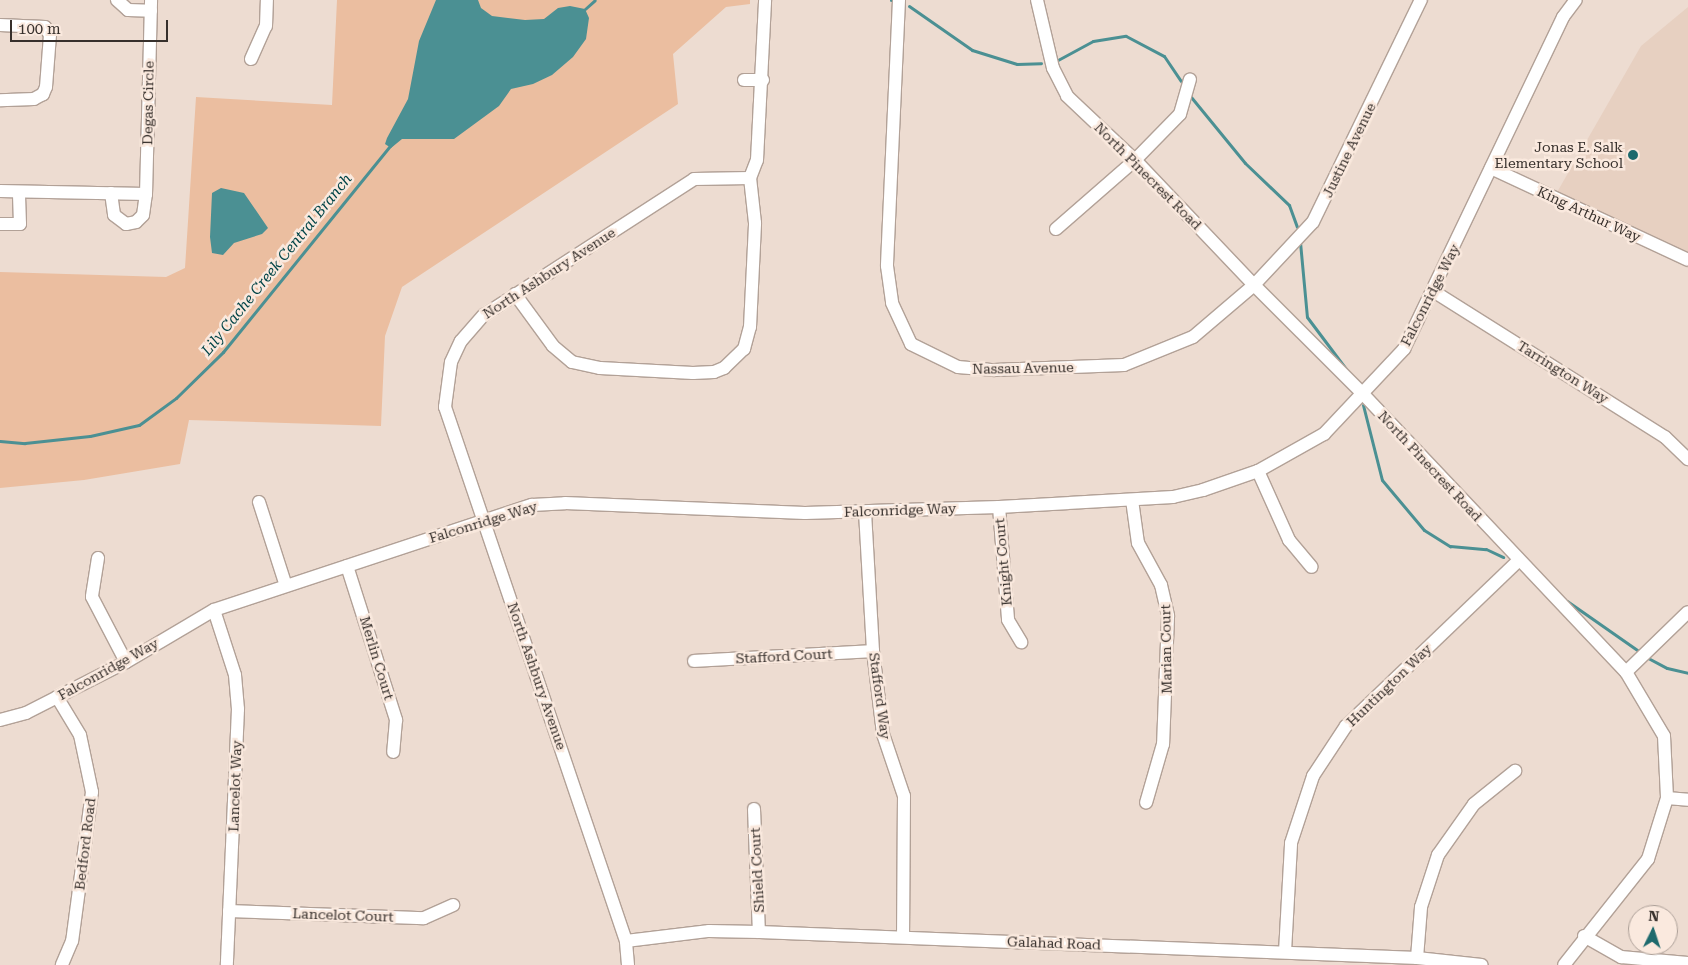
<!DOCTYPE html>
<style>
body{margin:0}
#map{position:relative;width:1688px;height:965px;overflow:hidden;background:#eddcd1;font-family:"Roboto Serif",serif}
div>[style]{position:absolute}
.built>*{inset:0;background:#e7d0c1}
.green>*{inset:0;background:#ebbea0}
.water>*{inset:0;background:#4b9093}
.stream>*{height:3px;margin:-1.5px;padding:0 1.5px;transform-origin:1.5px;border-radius:1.5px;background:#4b9093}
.roads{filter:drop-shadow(1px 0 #b2a197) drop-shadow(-1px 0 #b2a197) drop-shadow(0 1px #b2a197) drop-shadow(0 -1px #b2a197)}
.minor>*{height:12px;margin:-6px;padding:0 6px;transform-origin:6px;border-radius:6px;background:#fff}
.dots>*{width:14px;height:14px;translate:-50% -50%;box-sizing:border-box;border:2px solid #fae9de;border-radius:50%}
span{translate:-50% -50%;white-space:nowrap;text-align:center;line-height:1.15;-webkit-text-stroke:5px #fae9de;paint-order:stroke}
.street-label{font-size:14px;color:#37302c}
.poi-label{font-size:14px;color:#37302c}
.right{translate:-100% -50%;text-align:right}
.water-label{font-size:15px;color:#004447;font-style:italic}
.north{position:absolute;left:1628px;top:905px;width:50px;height:50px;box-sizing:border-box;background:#fae9de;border:1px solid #ac9f97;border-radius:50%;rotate:4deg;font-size:14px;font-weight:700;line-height:20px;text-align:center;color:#37302c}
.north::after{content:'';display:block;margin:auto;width:18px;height:22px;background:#1d6a6d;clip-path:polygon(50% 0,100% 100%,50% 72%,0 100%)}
.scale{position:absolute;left:10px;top:20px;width:158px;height:22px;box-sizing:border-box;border:2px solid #37302c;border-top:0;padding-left:6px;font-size:15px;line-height:18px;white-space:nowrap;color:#37302c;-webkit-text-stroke:4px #fae9de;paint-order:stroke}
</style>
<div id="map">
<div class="built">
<i style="clip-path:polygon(1688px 7px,1688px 254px,1556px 194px,1641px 46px)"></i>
</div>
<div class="green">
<i style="clip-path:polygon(337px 0,750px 0,750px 4px,726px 7px,673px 54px,678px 104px,402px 287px,385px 336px,381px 426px,189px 420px,180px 464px,84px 480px,0 488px,0 272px,166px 277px,185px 268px,196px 97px,332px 105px)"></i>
</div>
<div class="water">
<i style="clip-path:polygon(436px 0,478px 0,481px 8px,492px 16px,525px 20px,544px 19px,558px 8px,570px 6px,585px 9px,589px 18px,586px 39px,573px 57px,552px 75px,533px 84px,511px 89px,499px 106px,454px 139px,402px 139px,391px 148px,385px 144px,387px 138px,408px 99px,419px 41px)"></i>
<i style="clip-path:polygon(221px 188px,244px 193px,268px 228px,262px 234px,234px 243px,223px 255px,212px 253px,210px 237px,212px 193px)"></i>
</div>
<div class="stream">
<i style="left:891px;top:0;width:1px"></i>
<i style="left:909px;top:6px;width:77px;rotate:34.9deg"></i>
<i style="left:972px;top:50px;width:47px;rotate:17.3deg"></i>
<i style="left:1017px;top:64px;width:24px;rotate:-2deg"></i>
<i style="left:585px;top:9px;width:13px;rotate:-42deg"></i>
<i style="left:1056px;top:61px;width:42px;rotate:-28.4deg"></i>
<i style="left:1093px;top:41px;width:33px;rotate:-9deg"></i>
<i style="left:1126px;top:36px;width:43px;rotate:27.8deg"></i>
<i style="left:1164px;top:56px;width:30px;rotate:56deg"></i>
<i style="left:1191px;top:97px;width:85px;rotate:50.7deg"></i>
<i style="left:1245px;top:163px;width:61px;rotate:43.7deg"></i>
<i style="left:1289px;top:205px;width:23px;rotate:70deg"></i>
<i style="left:1300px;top:242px;width:75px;rotate:84.7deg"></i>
<i style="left:1307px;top:317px;width:70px;rotate:53.1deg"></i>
<i style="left:1363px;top:405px;width:77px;rotate:75.8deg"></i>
<i style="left:1382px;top:480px;width:65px;rotate:50deg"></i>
<i style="left:1424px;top:530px;width:31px;rotate:32deg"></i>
<i style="left:1450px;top:546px;width:36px;rotate:5deg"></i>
<i style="left:1486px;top:549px;width:19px;rotate:25deg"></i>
<i style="left:0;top:441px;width:25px;rotate:5deg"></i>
<i style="left:25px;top:443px;width:65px;rotate:-6.1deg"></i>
<i style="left:90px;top:436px;width:50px;rotate:-12.7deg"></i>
<i style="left:139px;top:425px;width:46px;rotate:-36.1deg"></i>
<i style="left:176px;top:398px;width:66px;rotate:-44.4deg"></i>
<i style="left:223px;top:352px;width:269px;rotate:-51deg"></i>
<i style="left:1567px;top:601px;width:89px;rotate:34.9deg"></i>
<i style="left:1648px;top:658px;width:21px;rotate:28deg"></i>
<i style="left:1667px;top:668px;width:22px;rotate:13deg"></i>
</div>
<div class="roads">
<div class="minor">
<i style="left:117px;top:0;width:15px;rotate:42deg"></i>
<i style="left:128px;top:10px;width:23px;rotate:2deg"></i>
<i style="left:899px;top:0;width:266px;rotate:92.6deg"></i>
<i style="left:887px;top:266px;width:37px;rotate:82deg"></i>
<i style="left:892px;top:303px;width:45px;rotate:65.1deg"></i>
<i style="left:911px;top:344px;width:52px;rotate:26.1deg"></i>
<i style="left:958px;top:367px;width:36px;rotate:5deg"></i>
<i style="left:994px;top:370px;width:130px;rotate:-2.2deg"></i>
<i style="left:1124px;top:365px;width:74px;rotate:-22.1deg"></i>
<i style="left:1193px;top:337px;width:80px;rotate:-40.4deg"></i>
<i style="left:1254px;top:285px;width:86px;rotate:-46.9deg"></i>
<i style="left:1313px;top:222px;width:247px;rotate:-64.1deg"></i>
<i style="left:1037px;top:0;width:70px;rotate:76.8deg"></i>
<i style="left:1053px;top:68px;width:31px;rotate:63deg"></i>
<i style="left:1067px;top:96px;width:93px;rotate:43.3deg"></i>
<i style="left:1135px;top:160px;width:173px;rotate:46.4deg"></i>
<i style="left:1254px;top:285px;width:156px;rotate:45deg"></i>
<i style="left:1364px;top:395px;width:381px;rotate:46.6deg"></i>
<i style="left:1626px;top:672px;width:74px;rotate:59.3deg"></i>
<i style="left:1664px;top:736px;width:62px;rotate:87.2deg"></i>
<i style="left:1667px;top:798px;width:64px;rotate:107.3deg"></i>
<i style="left:1648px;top:859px;width:135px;rotate:128.4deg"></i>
<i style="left:0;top:25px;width:45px;rotate:2.5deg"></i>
<i style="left:45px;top:27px;width:9px;rotate:58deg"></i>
<i style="left:50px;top:35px;width:52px;rotate:94.4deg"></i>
<i style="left:46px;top:87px;width:8px;rotate:113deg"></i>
<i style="left:43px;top:94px;width:10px;rotate:151deg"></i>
<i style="left:34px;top:99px;width:34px;rotate:178deg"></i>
<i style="left:251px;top:59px;width:36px;rotate:-66deg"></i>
<i style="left:266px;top:26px;width:26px;rotate:-88deg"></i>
<i style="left:744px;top:80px;width:19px"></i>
<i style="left:1491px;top:168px;width:217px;rotate:25deg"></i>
<i style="left:0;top:191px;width:146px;rotate:1.2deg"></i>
<i style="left:146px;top:194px;width:194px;rotate:-88.5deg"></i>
<i style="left:111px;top:193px;width:22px;rotate:82deg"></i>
<i style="left:114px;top:215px;width:15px;rotate:37deg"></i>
<i style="left:126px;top:224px;width:10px;rotate:-11deg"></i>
<i style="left:136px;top:222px;width:10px;rotate:-45deg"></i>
<i style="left:143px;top:215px;width:21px;rotate:-82deg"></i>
<i style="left:0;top:224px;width:20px"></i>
<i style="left:20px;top:224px;width:32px;rotate:-92deg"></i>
<i style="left:1056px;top:229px;width:105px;rotate:-41.1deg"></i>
<i style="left:1135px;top:160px;width:64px;rotate:-45.6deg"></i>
<i style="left:1180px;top:114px;width:36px;rotate:-74deg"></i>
<i style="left:1433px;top:291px;width:274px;rotate:32.2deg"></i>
<i style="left:1665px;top:437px;width:32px;rotate:44deg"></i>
<i style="left:515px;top:294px;width:64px;rotate:53.8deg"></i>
<i style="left:553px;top:346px;width:25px;rotate:40deg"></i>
<i style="left:572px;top:362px;width:29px;rotate:12deg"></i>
<i style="left:600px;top:368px;width:93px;rotate:3.1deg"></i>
<i style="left:693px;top:373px;width:21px;rotate:-3deg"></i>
<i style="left:714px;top:372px;width:11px;rotate:-22deg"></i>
<i style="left:724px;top:368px;width:28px;rotate:-44deg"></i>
<i style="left:744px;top:349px;width:23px;rotate:-75deg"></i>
<i style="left:750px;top:327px;width:104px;rotate:-87.2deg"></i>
<i style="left:755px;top:223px;width:45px;rotate:-96.3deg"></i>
<i style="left:1258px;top:471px;width:76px;rotate:65.8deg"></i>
<i style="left:1289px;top:540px;width:35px;rotate:50deg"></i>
<i style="left:1132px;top:500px;width:43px;rotate:82.1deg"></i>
<i style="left:1138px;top:543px;width:48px;rotate:61.3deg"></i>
<i style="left:1161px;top:585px;width:32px;rotate:77deg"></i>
<i style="left:1168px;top:616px;width:128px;rotate:92.2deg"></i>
<i style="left:1163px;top:744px;width:61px;rotate:106.1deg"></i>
<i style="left:259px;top:502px;width:88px;rotate:72.2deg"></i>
<i style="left:999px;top:507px;width:113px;rotate:85.4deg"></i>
<i style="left:1008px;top:620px;width:26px;rotate:59deg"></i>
<i style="left:865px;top:512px;width:139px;rotate:86.7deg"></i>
<i style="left:873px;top:651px;width:84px;rotate:83.1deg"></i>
<i style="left:883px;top:734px;width:65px;rotate:71.3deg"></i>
<i style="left:904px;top:796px;width:141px;rotate:90.4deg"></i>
<i style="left:98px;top:558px;width:39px;rotate:99deg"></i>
<i style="left:92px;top:597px;width:73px;rotate:62.4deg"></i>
<i style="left:347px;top:566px;width:162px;rotate:72.3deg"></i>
<i style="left:396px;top:720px;width:32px;rotate:95deg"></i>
<i style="left:214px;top:610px;width:68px;rotate:72.1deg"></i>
<i style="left:235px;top:675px;width:34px;rotate:85deg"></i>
<i style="left:238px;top:709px;width:256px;rotate:92.5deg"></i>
<i style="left:694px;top:661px;width:179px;rotate:-3.2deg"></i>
<i style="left:1626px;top:672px;width:86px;rotate:-44.1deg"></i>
<i style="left:57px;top:697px;width:44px;rotate:58.8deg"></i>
<i style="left:80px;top:735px;width:58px;rotate:78.1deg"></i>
<i style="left:92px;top:792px;width:150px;rotate:97.6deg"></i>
<i style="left:72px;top:941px;width:26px;rotate:113deg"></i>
<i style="left:0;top:720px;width:27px;rotate:-15deg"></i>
<i style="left:26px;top:713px;width:112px;rotate:-27deg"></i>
<i style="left:126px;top:662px;width:102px;rotate:-30.6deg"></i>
<i style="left:214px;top:610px;width:335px;rotate:-18.3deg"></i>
<i style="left:532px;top:505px;width:33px;rotate:-3deg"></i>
<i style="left:565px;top:503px;width:240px;rotate:2.4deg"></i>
<i style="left:805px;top:513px;width:194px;rotate:-1.8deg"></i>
<i style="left:999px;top:507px;width:174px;rotate:-3.3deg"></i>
<i style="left:1173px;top:497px;width:31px;rotate:-13deg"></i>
<i style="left:1203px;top:490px;width:58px;rotate:-19.1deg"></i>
<i style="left:1258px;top:471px;width:76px;rotate:-29.3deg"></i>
<i style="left:1324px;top:434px;width:117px;rotate:-46.7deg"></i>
<i style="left:1404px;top:349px;width:368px;rotate:-64.4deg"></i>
<i style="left:1563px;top:17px;width:21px;rotate:-53deg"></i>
<i style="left:1667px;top:798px;width:21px;rotate:5deg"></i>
<i style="left:754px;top:809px;width:123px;rotate:87.7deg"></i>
<i style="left:229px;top:911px;width:195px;rotate:2.1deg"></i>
<i style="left:424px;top:918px;width:32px;rotate:-24deg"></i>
<i style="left:1584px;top:936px;width:43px;rotate:29.6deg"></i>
<i style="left:1621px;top:957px;width:67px;rotate:5.1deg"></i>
<i style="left:626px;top:941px;width:84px;rotate:-6.9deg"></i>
<i style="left:709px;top:931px;width:50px;rotate:1.1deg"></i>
<i style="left:759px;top:932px;width:659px;rotate:2.26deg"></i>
<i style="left:1417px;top:958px;width:65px;rotate:6.1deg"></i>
<i style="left:1285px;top:952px;width:109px;rotate:-86.8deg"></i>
<i style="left:1291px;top:843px;width:71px;rotate:-71.8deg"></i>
<i style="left:1313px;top:776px;width:60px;rotate:-56.6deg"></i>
<i style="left:1346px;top:726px;width:238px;rotate:-43.8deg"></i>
<i style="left:1417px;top:958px;width:51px;rotate:-85.5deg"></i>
<i style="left:1421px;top:907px;width:55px;rotate:-71.9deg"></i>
<i style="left:1438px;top:855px;width:62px;rotate:-54.8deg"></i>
<i style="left:1474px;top:804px;width:53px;rotate:-38.8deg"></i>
<i style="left:628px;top:965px;width:24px;rotate:-95deg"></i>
<i style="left:626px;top:941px;width:564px;rotate:-108.72deg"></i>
<i style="left:445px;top:407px;width:45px;rotate:-82.4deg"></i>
<i style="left:451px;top:362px;width:23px;rotate:-65deg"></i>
<i style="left:461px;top:341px;width:35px;rotate:-49deg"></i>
<i style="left:484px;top:315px;width:250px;rotate:-32.9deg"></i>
<i style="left:694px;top:179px;width:56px;rotate:-1deg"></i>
<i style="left:750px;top:178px;width:19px;rotate:-69deg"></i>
<i style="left:757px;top:160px;width:160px;rotate:-87.1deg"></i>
</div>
</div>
<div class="dots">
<i style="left:1633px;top:155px;background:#1d6a6d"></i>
</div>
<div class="street-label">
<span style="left:148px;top:103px;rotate:-89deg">Degas Circle</span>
<span style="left:1349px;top:150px;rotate:-64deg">Justine Avenue</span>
<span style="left:1148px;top:176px;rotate:45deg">North Pinecrest Road</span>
<span style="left:1589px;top:214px;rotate:25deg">King Arthur Way</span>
<span style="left:549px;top:273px;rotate:-33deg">North Ashbury Avenue</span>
<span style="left:1430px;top:295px;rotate:-63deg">Falconridge Way</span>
<span style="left:1023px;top:368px;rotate:-1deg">Nassau Avenue</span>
<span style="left:1563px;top:372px;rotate:32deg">Tarrington Way</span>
<span style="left:1430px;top:466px;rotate:47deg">North Pinecrest Road</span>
<span style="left:900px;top:510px;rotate:-2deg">Falconridge Way</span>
<span style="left:483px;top:522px;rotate:-17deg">Falconridge Way</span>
<span style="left:1003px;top:562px;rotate:-95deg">Knight Court</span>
<span style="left:1166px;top:649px;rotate:-91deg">Marian Court</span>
<span style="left:784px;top:656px;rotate:-3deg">Stafford Court</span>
<span style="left:377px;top:658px;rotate:73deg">Merlin Court</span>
<span style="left:108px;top:669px;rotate:-29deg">Falconridge Way</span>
<span style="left:537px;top:676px;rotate:71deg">North Ashbury Avenue</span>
<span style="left:1389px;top:685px;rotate:-44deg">Huntington Way</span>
<span style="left:880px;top:696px;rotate:82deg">Stafford Way</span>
<span style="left:235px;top:786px;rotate:-88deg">Lancelot Way</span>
<span style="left:85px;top:844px;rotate:-83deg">Bedford Road</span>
<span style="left:757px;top:870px;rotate:-93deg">Shield Court</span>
<span style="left:343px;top:915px;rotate:2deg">Lancelot Court</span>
<span style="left:1054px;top:943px;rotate:2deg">Galahad Road</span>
</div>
<div class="poi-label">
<span class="right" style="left:1623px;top:155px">Jonas E. Salk<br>Elementary School</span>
</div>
<div class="water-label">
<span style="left:277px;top:265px;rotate:-51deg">Lily Cache Creek Central Branch</span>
</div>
<div class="north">N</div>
<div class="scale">100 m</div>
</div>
